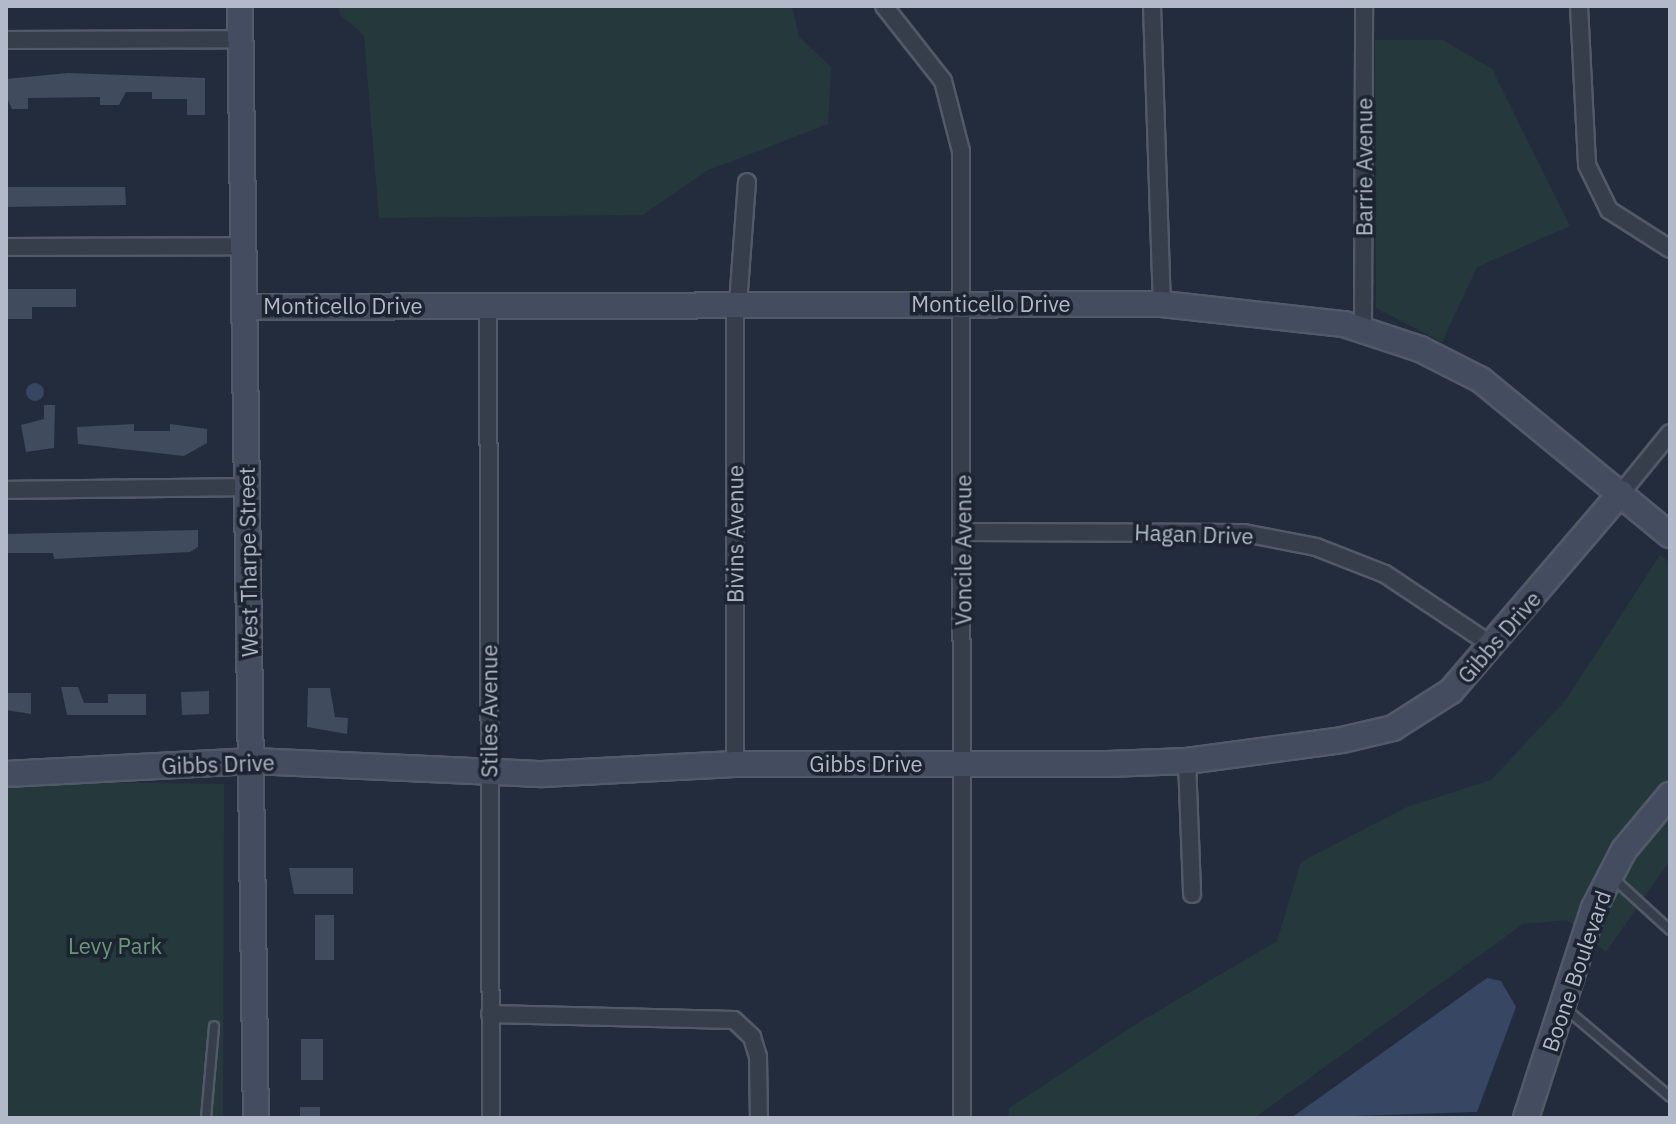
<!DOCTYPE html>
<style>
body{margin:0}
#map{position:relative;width:1676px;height:1124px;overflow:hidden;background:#232c3c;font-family:"IBM Plex Sans",sans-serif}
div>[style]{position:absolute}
.green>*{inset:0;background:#25393d}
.water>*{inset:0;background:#364663}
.round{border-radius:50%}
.building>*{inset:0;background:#414b5e}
.roads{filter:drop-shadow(2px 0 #525967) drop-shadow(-2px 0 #525967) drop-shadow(0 2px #525967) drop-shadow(0 -2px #525967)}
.lane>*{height:8px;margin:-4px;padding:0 4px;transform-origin:4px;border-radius:4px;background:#363e4c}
.street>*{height:16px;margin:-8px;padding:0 8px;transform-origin:8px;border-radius:8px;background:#363e4c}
.secondary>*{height:24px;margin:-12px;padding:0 12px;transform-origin:12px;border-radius:12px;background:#444d5f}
span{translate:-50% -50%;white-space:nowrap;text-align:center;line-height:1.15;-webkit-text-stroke:7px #1c2331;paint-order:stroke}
.street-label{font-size:22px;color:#b2b9c8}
.park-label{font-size:22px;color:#699977}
.frame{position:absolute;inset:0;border:8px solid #b2b9c8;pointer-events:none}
</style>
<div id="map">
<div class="green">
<i style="clip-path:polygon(339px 6px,792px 6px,799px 37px,831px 67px,828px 124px,706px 171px,643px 215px,379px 218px,364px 35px,340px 15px)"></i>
<i style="clip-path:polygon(1375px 40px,1443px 40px,1492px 69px,1570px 226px,1477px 267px,1442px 342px,1376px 308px)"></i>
<i style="clip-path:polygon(1660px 555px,1670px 563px,1670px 860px,1606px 952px,1567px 920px,1523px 924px,1254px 1118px,1009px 1118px,1009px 1108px,1138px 1023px,1277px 941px,1301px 862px,1407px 807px,1491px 780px,1566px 700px)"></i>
<i style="clip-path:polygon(6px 781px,224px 784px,223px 1118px,6px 1118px)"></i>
</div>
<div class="water">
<i class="round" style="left:26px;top:383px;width:18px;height:18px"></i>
<i style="clip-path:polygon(1487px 978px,1501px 981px,1516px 1007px,1477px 1112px,1291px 1118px)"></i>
</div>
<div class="building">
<i style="clip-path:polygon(68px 73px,205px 78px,205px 115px,187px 115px,187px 99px,152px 99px,152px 92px,126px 92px,119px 105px,100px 105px,100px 97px,28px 98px,28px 109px,12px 109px,6px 96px,6px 79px)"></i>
<i style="clip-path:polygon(6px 187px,125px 187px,126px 205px,6px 207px)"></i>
<i style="clip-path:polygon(6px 289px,76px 289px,76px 307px,32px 307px,32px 319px,8px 319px)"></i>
<i style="clip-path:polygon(44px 405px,55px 405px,54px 448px,26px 452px,21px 425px,44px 419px)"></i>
<i style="clip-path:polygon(134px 424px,134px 431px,170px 431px,170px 424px,207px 429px,207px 443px,184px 456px,78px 444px,77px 427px)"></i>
<i style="clip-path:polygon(198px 530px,198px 547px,190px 552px,54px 559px,53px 553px,6px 553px,6px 534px)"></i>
<i style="clip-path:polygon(61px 687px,78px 687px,84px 703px,108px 703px,108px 694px,146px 694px,146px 715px,67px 715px)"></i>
<i style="clip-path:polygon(308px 688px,330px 688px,335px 717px,348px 718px,347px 734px,307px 727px)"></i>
<i style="clip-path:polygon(209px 691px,209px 714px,182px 715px,181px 692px)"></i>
<i style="clip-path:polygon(6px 693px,31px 693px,31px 714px,6px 710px)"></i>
<i style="clip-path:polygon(289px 868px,353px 868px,353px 894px,294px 894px)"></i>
<i style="clip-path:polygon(315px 915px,334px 915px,334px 960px,315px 960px)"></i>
<i style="clip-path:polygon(301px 1039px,323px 1039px,323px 1080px,301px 1080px)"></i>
<i style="clip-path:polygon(300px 1107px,320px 1107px,320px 1118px,300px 1118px)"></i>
</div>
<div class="roads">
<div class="lane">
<i style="left:1613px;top:878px;width:77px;rotate:42.4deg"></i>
<i style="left:1566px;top:1009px;width:136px;rotate:40.2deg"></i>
<i style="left:206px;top:1118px;width:92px;rotate:-85deg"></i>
</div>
<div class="street">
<i style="left:884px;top:6px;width:95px;rotate:51.8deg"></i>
<i style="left:943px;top:81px;width:72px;rotate:75.6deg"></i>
<i style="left:961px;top:151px;width:967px;rotate:89.94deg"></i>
<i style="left:1152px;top:6px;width:298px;rotate:88.1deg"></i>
<i style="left:1579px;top:6px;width:159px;rotate:87.1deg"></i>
<i style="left:1587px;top:165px;width:50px;rotate:63.9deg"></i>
<i style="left:1609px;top:210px;width:72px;rotate:32.6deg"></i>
<i style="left:6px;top:40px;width:235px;rotate:-0.2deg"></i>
<i style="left:6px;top:247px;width:237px;rotate:-0.2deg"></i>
<i style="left:738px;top:304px;width:122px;rotate:-85.8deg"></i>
<i style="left:488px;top:305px;width:813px;rotate:89.79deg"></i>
<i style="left:1363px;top:329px;width:323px;rotate:-89.8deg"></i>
<i style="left:6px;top:490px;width:240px;rotate:-0.7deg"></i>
<i style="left:1621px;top:493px;width:77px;rotate:-50.8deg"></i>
<i style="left:963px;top:532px;width:281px;rotate:0.2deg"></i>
<i style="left:1244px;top:533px;width:73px;rotate:11deg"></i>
<i style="left:1316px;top:547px;width:74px;rotate:21.4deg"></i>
<i style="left:1385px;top:574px;width:130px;rotate:33.7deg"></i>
<i style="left:1187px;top:761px;width:133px;rotate:87.8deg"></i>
<i style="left:735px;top:764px;width:460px;rotate:-90deg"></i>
<i style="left:490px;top:1014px;width:244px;rotate:1.4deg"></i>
<i style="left:734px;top:1020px;width:25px;rotate:43deg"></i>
<i style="left:752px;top:1037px;width:21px;rotate:73deg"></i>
<i style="left:758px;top:1057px;width:61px;rotate:89.1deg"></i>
</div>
<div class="secondary">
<i style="left:240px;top:6px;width:1112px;rotate:89.18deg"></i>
<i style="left:244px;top:307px;width:918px;rotate:-0.19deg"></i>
<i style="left:1162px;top:304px;width:183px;rotate:6.3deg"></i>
<i style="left:1344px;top:324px;width:80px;rotate:18.2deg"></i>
<i style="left:1420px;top:349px;width:68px;rotate:26.9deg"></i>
<i style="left:1481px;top:380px;width:244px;rotate:39.4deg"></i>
<i style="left:6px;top:774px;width:247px;rotate:-3deg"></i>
<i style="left:253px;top:761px;width:290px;rotate:2.6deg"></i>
<i style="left:543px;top:774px;width:192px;rotate:-3deg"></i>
<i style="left:735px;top:764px;width:373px"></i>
<i style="left:1108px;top:764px;width:79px;rotate:-2.2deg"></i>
<i style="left:1187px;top:761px;width:156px;rotate:-7.7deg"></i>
<i style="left:1342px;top:740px;width:52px;rotate:-13.2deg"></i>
<i style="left:1393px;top:728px;width:69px;rotate:-32.5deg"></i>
<i style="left:1451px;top:691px;width:261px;rotate:-49.4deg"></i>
<i style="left:1526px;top:1118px;width:221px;rotate:-72.1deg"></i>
<i style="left:1594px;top:908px;width:65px;rotate:-62.7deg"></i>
<i style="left:1624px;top:850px;width:72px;rotate:-50.1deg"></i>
</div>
</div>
<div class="street-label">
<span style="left:1364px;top:167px;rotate:-90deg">Barrie Avenue</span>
<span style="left:991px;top:304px">Monticello Drive</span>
<span style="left:343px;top:306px">Monticello Drive</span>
<span style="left:735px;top:534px;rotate:-90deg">Bivins Avenue</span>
<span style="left:1194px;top:534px;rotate:2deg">Hagan Drive</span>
<span style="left:963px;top:550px;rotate:-90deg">Voncile Avenue</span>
<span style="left:248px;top:562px;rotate:-91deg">West Tharpe Street</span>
<span style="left:1499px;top:637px;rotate:-49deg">Gibbs Drive</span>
<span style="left:489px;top:711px;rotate:-90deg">Stiles Avenue</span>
<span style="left:218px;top:764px;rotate:-2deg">Gibbs Drive</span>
<span style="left:866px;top:764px">Gibbs Drive</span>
<span style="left:1576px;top:971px;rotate:-71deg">Boone Boulevard</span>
</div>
<div class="park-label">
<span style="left:115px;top:946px">Levy Park</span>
</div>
<div class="frame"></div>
</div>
